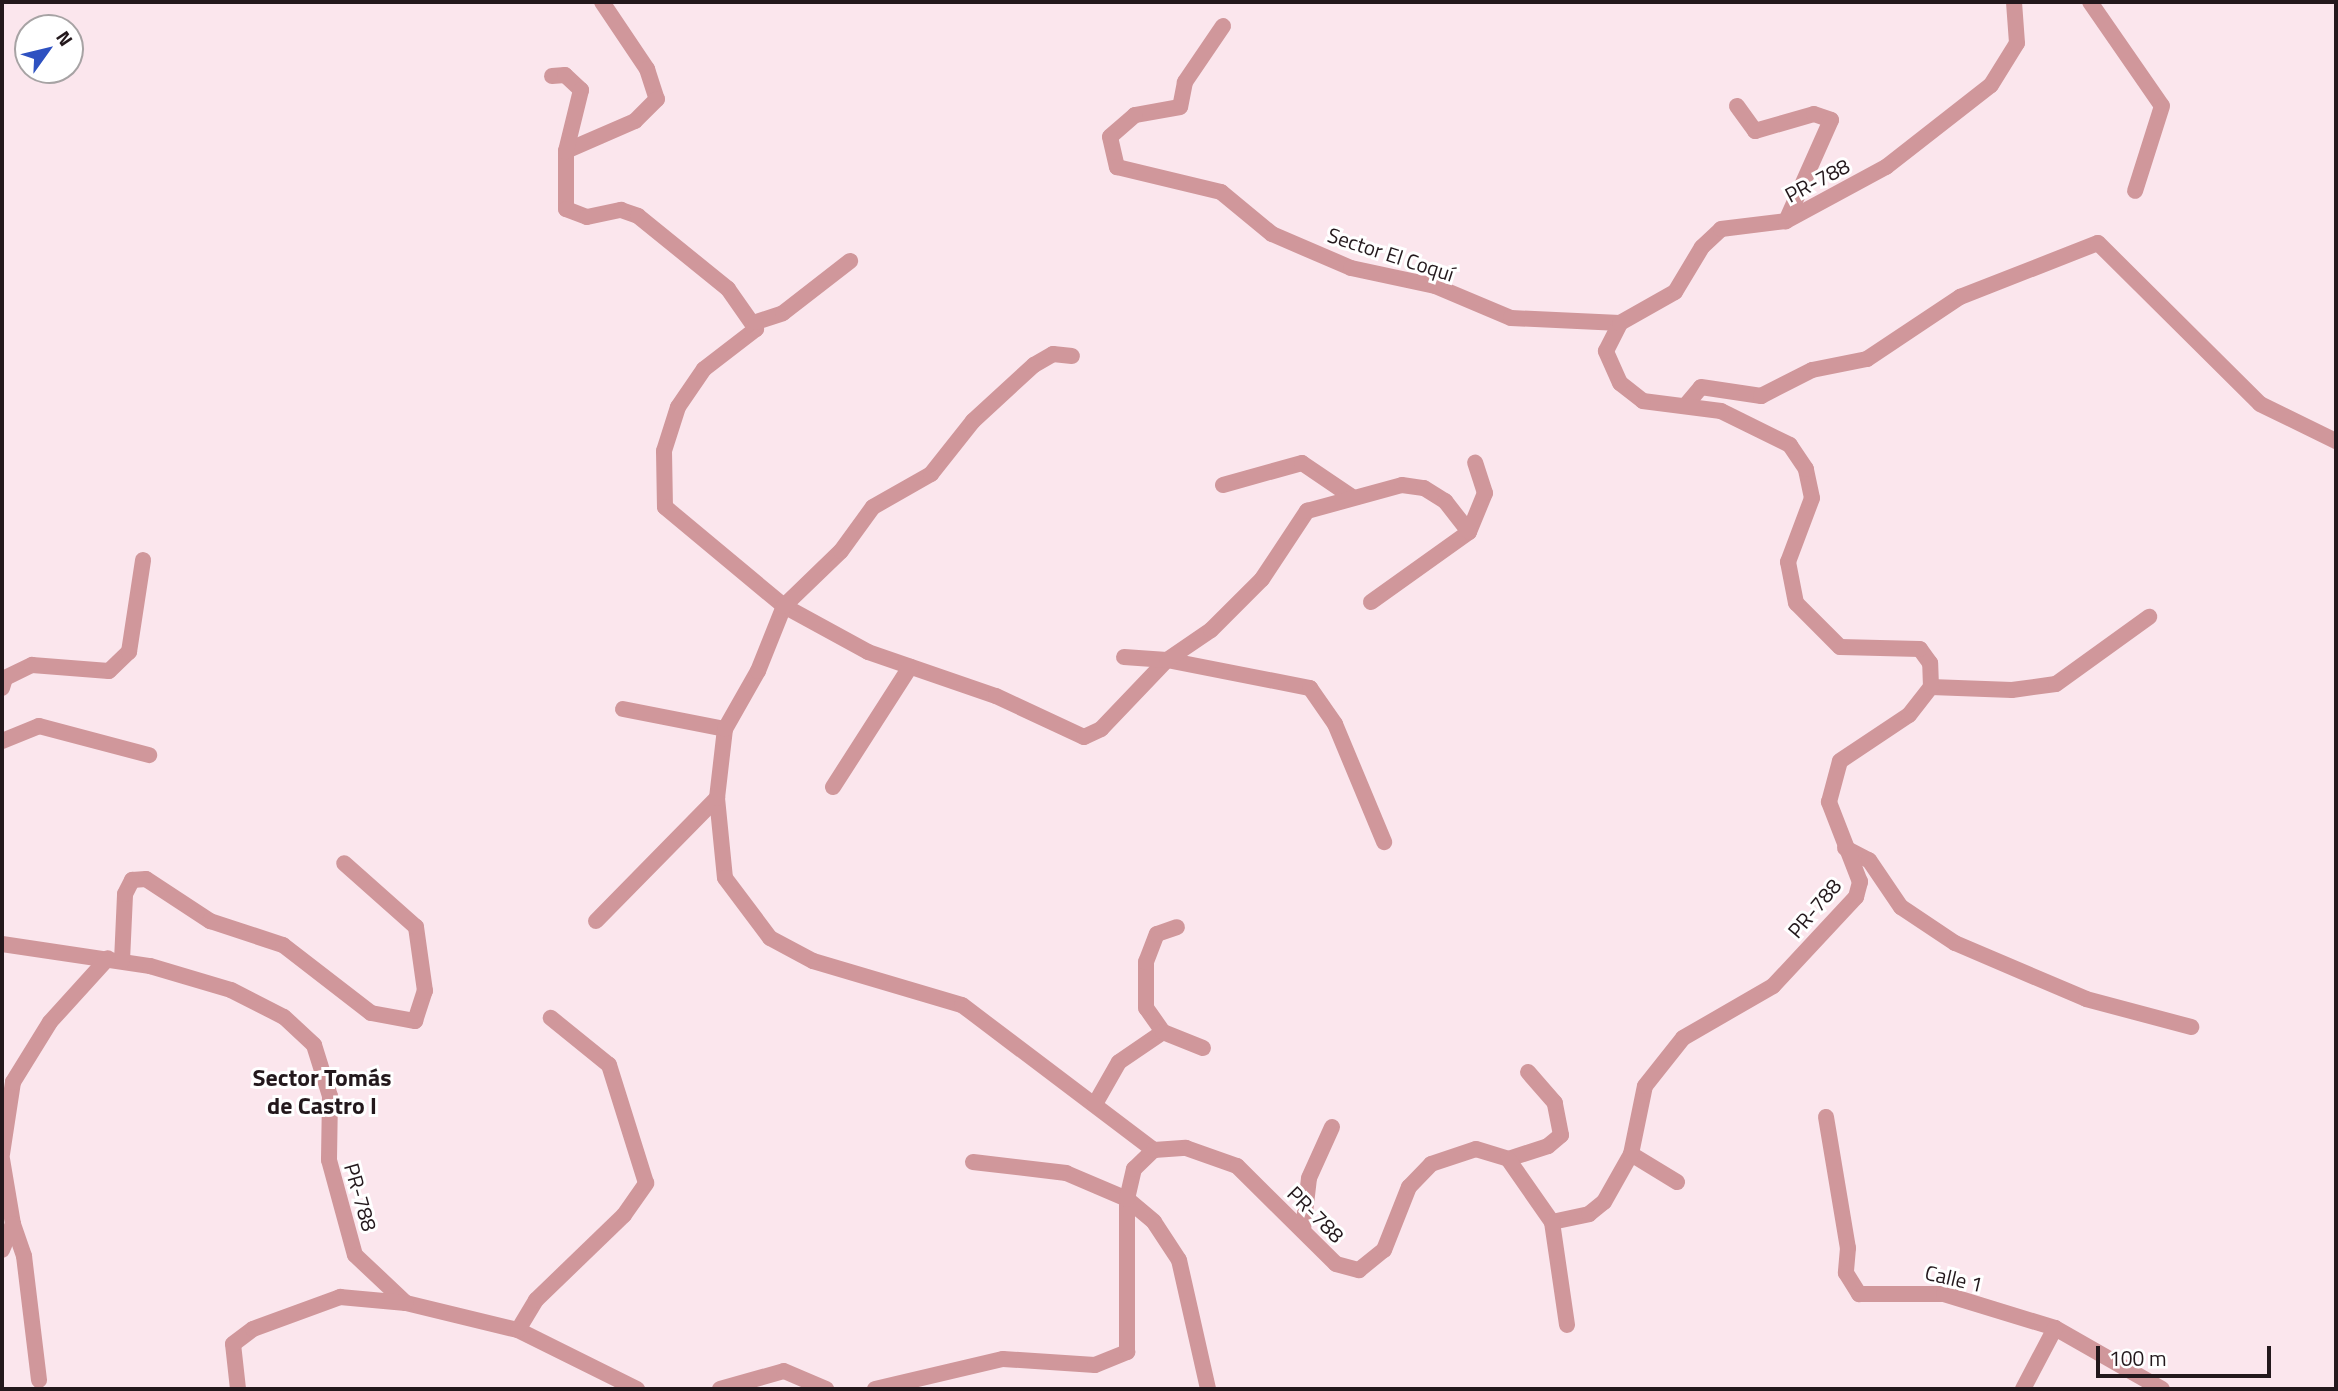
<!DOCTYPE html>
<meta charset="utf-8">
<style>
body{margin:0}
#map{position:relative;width:2338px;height:1391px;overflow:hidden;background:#fbe6ed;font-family:"Titillium Web",sans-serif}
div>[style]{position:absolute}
.minor>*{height:16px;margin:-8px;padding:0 8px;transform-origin:8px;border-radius:8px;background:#d0979b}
span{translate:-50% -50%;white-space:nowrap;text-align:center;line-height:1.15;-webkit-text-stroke:6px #fff;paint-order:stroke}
.street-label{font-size:21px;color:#23181c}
.quarter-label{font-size:24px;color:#23181c;font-weight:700}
.frame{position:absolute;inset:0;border:4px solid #23181c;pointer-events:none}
.north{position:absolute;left:14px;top:14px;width:70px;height:70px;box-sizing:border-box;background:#fff;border:2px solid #a7a3a4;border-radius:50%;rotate:56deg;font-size:19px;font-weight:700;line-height:28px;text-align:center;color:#23181c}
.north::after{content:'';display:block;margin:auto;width:24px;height:32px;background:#2e51c1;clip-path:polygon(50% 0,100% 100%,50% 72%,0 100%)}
.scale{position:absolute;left:2096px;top:1346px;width:175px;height:32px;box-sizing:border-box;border:4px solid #23181c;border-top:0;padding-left:9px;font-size:21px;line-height:24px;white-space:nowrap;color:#23181c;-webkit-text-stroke:5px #fff;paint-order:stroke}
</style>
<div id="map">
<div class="minor">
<i style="left:602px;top:2px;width:81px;rotate:56.1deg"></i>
<i style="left:647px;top:69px;width:32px;rotate:72deg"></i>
<i style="left:657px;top:99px;width:31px;rotate:135deg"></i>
<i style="left:635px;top:121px;width:75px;rotate:156.5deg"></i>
<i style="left:566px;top:151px;width:58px;rotate:90deg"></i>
<i style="left:566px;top:209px;width:22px;rotate:21deg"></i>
<i style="left:587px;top:217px;width:35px;rotate:-12deg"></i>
<i style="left:621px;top:210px;width:18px;rotate:19deg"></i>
<i style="left:638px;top:216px;width:116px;rotate:39deg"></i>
<i style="left:728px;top:289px;width:49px;rotate:55deg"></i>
<i style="left:756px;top:329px;width:66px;rotate:142.4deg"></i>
<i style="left:704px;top:369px;width:46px;rotate:124.4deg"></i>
<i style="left:678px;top:407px;width:46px;rotate:107.7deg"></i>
<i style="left:664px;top:451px;width:56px;rotate:89deg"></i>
<i style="left:665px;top:507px;width:155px;rotate:39.8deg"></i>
<i style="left:784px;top:606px;width:96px;rotate:28.7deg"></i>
<i style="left:868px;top:652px;width:135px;rotate:19deg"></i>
<i style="left:996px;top:696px;width:97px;rotate:25deg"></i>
<i style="left:1084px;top:737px;width:19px;rotate:-25deg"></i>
<i style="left:1101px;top:729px;width:95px;rotate:-46.3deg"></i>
<i style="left:1167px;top:660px;width:146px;rotate:11.1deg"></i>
<i style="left:1310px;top:688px;width:44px;rotate:55.2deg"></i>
<i style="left:1335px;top:724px;width:128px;rotate:67.4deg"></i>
<i style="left:2090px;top:2px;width:126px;rotate:55.3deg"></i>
<i style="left:2162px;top:106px;width:89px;rotate:107.6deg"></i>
<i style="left:1223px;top:26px;width:68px;rotate:124.2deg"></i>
<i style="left:1185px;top:82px;width:25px;rotate:101deg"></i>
<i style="left:1180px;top:107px;width:46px;rotate:169.9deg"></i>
<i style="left:1135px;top:115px;width:33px;rotate:139deg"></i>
<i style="left:1110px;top:137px;width:31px;rotate:77deg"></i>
<i style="left:1117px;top:167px;width:107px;rotate:13.5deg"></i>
<i style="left:1221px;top:192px;width:66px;rotate:39.5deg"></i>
<i style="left:1272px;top:234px;width:86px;rotate:23.3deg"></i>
<i style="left:1351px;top:268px;width:86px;rotate:12.1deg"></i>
<i style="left:1435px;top:286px;width:82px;rotate:22.8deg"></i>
<i style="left:1511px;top:318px;width:109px;rotate:2.6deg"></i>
<i style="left:552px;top:76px;width:13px;rotate:-4deg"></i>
<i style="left:565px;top:75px;width:22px;rotate:43deg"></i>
<i style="left:581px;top:90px;width:63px;rotate:103.8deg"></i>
<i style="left:1737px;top:106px;width:31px;rotate:54deg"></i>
<i style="left:1755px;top:131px;width:61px;rotate:-16.1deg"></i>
<i style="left:1814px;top:114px;width:18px;rotate:19deg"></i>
<i style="left:1831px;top:120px;width:111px;rotate:114deg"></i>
<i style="left:756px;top:322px;width:28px;rotate:-18deg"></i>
<i style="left:783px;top:313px;width:85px;rotate:-37.8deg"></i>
<i style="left:1686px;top:405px;width:23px;rotate:-50deg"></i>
<i style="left:1701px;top:387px;width:61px;rotate:8.5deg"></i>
<i style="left:1761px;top:396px;width:57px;rotate:-27deg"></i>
<i style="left:1812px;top:370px;width:56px;rotate:-11.3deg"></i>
<i style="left:1867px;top:359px;width:112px;rotate:-33.7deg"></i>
<i style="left:1960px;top:297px;width:148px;rotate:-21.4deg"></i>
<i style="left:2098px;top:243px;width:228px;rotate:44.8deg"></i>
<i style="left:2260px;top:404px;width:85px;rotate:26deg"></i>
<i style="left:1223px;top:485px;width:82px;rotate:-15.6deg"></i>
<i style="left:1302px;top:463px;width:60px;rotate:34.2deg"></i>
<i style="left:1371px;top:602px;width:120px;rotate:-35.5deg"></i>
<i style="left:1469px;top:532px;width:42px;rotate:-67.7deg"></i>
<i style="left:1485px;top:493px;width:32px;rotate:-108deg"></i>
<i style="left:1124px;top:657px;width:43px;rotate:4deg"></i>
<i style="left:1167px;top:660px;width:53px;rotate:-34.3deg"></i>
<i style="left:1211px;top:630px;width:72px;rotate:-45deg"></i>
<i style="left:1262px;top:579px;width:82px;rotate:-56.5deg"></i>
<i style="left:1307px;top:511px;width:98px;rotate:-15.3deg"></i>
<i style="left:1402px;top:485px;width:22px;rotate:8deg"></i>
<i style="left:1424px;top:488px;width:25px;rotate:32deg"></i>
<i style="left:1445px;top:501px;width:39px;rotate:52deg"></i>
<i style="left:1931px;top:687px;width:81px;rotate:2.1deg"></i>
<i style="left:2012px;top:690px;width:44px;rotate:-7.8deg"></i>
<i style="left:2056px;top:684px;width:115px;rotate:-35.8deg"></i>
<i style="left:2px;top:688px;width:10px;rotate:-73deg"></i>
<i style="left:5px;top:678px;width:30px;rotate:-26deg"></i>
<i style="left:32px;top:665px;width:77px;rotate:4.5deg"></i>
<i style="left:109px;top:671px;width:28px;rotate:-44deg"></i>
<i style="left:129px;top:652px;width:93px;rotate:-81.3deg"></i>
<i style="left:623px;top:709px;width:104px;rotate:11.1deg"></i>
<i style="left:2px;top:741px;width:40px;rotate:-22deg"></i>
<i style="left:39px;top:726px;width:114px;rotate:14.8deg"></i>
<i style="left:833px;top:787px;width:143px;rotate:-57.3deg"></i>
<i style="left:717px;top:798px;width:80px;rotate:84.3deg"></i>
<i style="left:725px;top:878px;width:75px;rotate:53.1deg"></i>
<i style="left:770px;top:938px;width:49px;rotate:28.1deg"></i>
<i style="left:813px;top:961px;width:155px;rotate:16.5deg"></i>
<i style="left:962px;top:1005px;width:241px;rotate:37.1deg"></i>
<i style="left:1845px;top:848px;width:27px;rotate:27deg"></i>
<i style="left:1869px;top:860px;width:57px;rotate:55.8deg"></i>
<i style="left:1901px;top:907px;width:65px;rotate:33.7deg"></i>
<i style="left:1955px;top:943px;width:142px;rotate:23.1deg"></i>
<i style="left:2086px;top:999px;width:109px;rotate:14.9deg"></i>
<i style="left:596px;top:921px;width:173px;rotate:-45.5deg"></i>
<i style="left:717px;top:798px;width:69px;rotate:-83.4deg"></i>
<i style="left:725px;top:729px;width:67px;rotate:-60.4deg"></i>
<i style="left:758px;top:671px;width:70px;rotate:-68.2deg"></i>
<i style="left:784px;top:606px;width:79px;rotate:-44deg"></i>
<i style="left:841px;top:551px;width:54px;rotate:-54deg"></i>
<i style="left:873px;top:507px;width:67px;rotate:-29.6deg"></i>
<i style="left:931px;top:474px;width:68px;rotate:-51.6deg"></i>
<i style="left:973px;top:421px;width:83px;rotate:-42.6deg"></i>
<i style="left:1034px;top:365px;width:22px;rotate:-30deg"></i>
<i style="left:1053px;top:354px;width:19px;rotate:6deg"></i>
<i style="left:2px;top:944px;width:150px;rotate:8.5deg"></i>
<i style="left:150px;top:966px;width:84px;rotate:16.5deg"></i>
<i style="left:231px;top:990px;width:59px;rotate:27deg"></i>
<i style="left:284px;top:1017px;width:41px;rotate:43deg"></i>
<i style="left:314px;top:1045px;width:53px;rotate:72.6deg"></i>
<i style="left:330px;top:1096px;width:64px;rotate:90.9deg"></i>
<i style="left:329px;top:1160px;width:98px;rotate:74.7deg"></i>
<i style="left:355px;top:1255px;width:70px;rotate:43.3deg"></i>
<i style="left:406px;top:1303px;width:115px;rotate:13.6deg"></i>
<i style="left:518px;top:1330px;width:133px;rotate:26.4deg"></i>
<i style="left:122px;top:961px;width:67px;rotate:-87.4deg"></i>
<i style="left:125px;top:894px;width:16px;rotate:-63deg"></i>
<i style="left:132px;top:880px;width:14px;rotate:-4deg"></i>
<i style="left:146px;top:879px;width:77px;rotate:33.3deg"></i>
<i style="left:210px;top:921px;width:77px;rotate:18.2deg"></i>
<i style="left:283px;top:945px;width:111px;rotate:37.7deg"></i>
<i style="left:371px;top:1013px;width:45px;rotate:10.3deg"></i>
<i style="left:415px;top:1021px;width:32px;rotate:-72deg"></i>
<i style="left:425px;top:991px;width:65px;rotate:-98deg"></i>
<i style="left:416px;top:927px;width:96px;rotate:-138.4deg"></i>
<i style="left:1163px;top:1032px;width:29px;rotate:-125deg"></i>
<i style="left:1146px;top:1008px;width:46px;rotate:-90deg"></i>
<i style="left:1146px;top:962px;width:30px;rotate:-69deg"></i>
<i style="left:1157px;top:934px;width:21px;rotate:-19deg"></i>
<i style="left:1095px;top:1104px;width:48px;rotate:-60.3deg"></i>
<i style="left:1119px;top:1062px;width:53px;rotate:-34.3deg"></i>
<i style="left:1163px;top:1032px;width:43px;rotate:21.8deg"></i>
<i style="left:1826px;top:1117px;width:133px;rotate:80.5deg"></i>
<i style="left:1848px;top:1248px;width:25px;rotate:95deg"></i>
<i style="left:1846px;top:1273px;width:25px;rotate:58deg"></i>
<i style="left:1859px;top:1294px;width:85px"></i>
<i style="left:1944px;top:1294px;width:116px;rotate:17deg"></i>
<i style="left:2055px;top:1328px;width:123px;rotate:29.7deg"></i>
<i style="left:2px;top:1154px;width:73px;rotate:-81.3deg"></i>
<i style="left:13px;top:1082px;width:70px;rotate:-58.3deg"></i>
<i style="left:50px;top:1022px;width:86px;rotate:-47.8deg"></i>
<i style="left:1631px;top:1154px;width:54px;rotate:31.3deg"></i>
<i style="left:2px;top:1159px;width:66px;rotate:80.4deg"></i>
<i style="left:13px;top:1224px;width:28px;rotate:113deg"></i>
<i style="left:1508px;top:1159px;width:42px;rotate:-18deg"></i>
<i style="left:1548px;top:1146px;width:17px;rotate:-40deg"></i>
<i style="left:1561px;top:1135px;width:33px;rotate:-101deg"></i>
<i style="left:1555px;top:1103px;width:41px;rotate:-131.1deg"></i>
<i style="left:973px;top:1162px;width:94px;rotate:6.7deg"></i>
<i style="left:1066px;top:1173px;width:66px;rotate:23.1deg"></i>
<i style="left:1127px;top:1199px;width:35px;rotate:40deg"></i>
<i style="left:1154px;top:1222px;width:45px;rotate:56.7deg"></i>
<i style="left:1179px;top:1260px;width:132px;rotate:77.3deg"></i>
<i style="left:1552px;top:1222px;width:38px;rotate:-12deg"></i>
<i style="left:1589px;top:1214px;width:19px;rotate:-39deg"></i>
<i style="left:1604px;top:1202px;width:55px;rotate:-60.6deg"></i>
<i style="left:1631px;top:1154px;width:69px;rotate:-78.4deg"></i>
<i style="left:1645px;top:1086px;width:61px;rotate:-51.6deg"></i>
<i style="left:1683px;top:1038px;width:104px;rotate:-30deg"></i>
<i style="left:1773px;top:986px;width:122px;rotate:-47deg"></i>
<i style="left:1856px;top:897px;width:16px;rotate:-75deg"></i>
<i style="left:1860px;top:882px;width:86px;rotate:-111.2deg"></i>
<i style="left:1829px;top:802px;width:42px;rotate:-75deg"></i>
<i style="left:1840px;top:761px;width:83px;rotate:-33.7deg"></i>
<i style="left:1909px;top:715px;width:36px;rotate:-52deg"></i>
<i style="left:1931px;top:687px;width:24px;rotate:-92deg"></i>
<i style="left:1930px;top:663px;width:17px;rotate:-126deg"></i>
<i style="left:1920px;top:649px;width:80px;rotate:-178.6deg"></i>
<i style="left:1840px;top:647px;width:62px;rotate:-135deg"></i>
<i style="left:1796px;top:603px;width:42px;rotate:-101deg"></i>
<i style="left:1788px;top:562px;width:68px;rotate:-69.4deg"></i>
<i style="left:1812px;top:498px;width:30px;rotate:-102deg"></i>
<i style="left:1806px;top:469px;width:29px;rotate:-124deg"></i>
<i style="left:1790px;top:445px;width:77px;rotate:-153.8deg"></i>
<i style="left:1721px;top:411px;width:79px;rotate:-172.7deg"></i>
<i style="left:1643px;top:401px;width:29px;rotate:-142deg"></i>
<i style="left:1620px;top:383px;width:35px;rotate:-114deg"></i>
<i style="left:1606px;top:351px;width:31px;rotate:-63deg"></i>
<i style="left:1620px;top:323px;width:63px;rotate:-29.4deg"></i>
<i style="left:1675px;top:292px;width:52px;rotate:-59deg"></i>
<i style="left:1702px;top:247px;width:26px;rotate:-43deg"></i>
<i style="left:1721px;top:229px;width:65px;rotate:-7deg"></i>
<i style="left:1786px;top:221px;width:114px;rotate:-28.4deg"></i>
<i style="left:1886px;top:167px;width:133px;rotate:-38deg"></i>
<i style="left:1991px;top:85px;width:49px;rotate:-58.2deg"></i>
<i style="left:2017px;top:43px;width:41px;rotate:-94.2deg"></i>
<i style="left:13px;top:1224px;width:34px;rotate:71deg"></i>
<i style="left:24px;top:1256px;width:125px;rotate:83.1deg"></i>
<i style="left:1303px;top:1230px;width:52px;rotate:-83.4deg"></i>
<i style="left:1309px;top:1178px;width:56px;rotate:-65.7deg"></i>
<i style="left:518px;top:1330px;width:35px;rotate:-59deg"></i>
<i style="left:536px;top:1300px;width:122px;rotate:-44deg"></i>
<i style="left:624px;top:1215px;width:39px;rotate:-55deg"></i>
<i style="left:646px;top:1183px;width:124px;rotate:-107.4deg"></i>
<i style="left:609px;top:1065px;width:75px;rotate:-141deg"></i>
<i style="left:238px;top:1389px;width:45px;rotate:-96.3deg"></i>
<i style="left:233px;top:1344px;width:25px;rotate:-37deg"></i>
<i style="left:253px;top:1329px;width:93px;rotate:-20.2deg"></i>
<i style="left:340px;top:1297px;width:66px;rotate:5.2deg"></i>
<i style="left:720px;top:1389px;width:66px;rotate:-15.7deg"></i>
<i style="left:784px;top:1371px;width:46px;rotate:23.2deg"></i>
<i style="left:875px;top:1389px;width:131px;rotate:-13.2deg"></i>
<i style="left:1003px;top:1359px;width:92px;rotate:3.7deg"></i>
<i style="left:1095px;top:1365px;width:35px;rotate:-22deg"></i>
<i style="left:1127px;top:1352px;width:153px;rotate:-90deg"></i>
<i style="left:1127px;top:1199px;width:31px;rotate:-77deg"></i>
<i style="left:1134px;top:1169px;width:28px;rotate:-44deg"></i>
<i style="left:1154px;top:1150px;width:32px;rotate:-4deg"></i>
<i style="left:1186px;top:1148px;width:54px;rotate:19.4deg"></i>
<i style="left:1237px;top:1166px;width:139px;rotate:44.7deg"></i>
<i style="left:1336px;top:1264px;width:24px;rotate:15deg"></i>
<i style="left:1359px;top:1270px;width:32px;rotate:-39deg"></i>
<i style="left:1384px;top:1250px;width:68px;rotate:-68.4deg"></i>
<i style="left:1409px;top:1187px;width:32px;rotate:-46deg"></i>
<i style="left:1431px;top:1164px;width:47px;rotate:-18.4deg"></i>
<i style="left:1476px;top:1149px;width:34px;rotate:17deg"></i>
<i style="left:1508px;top:1159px;width:77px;rotate:55.1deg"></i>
<i style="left:1552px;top:1222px;width:104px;rotate:81.7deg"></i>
<i style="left:2023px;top:1389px;width:69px;rotate:-62.3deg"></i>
</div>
<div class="street-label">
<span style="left:1817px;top:180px;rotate:-28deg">PR-788</span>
<span style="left:1391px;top:254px;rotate:18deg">Sector El Coquí</span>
<span style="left:1814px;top:908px;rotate:-50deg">PR-788</span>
<span style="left:361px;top:1197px;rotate:74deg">PR-788</span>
<span style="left:1316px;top:1214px;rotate:45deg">PR-788</span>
<span style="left:1954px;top:1278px;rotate:13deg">Calle 1</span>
</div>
<div class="quarter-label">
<span style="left:322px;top:1092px">Sector Tomás<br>de Castro I</span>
</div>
<div class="frame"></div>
<div class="north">N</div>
<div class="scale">100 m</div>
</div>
